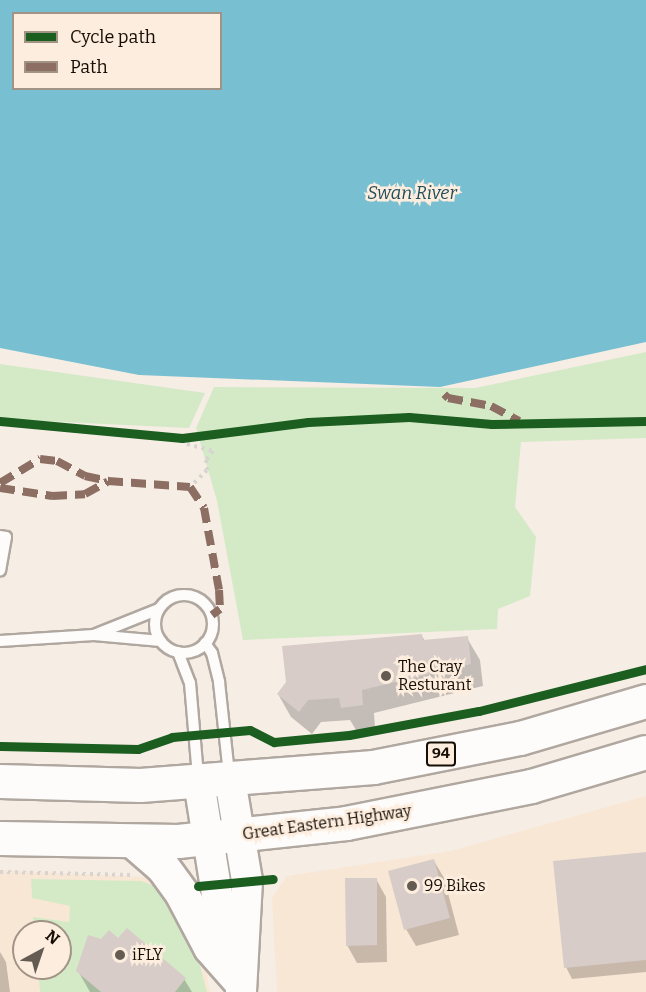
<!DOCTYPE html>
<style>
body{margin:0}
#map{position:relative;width:646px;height:992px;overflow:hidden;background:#f6ede5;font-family:Bitter,serif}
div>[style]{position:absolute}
.built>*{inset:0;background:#f9e7d5}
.green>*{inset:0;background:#d4eac7}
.water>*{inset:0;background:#78c0d1}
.shadow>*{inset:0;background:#0003}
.building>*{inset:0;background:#d7ccc7}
.path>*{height:4px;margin-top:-2px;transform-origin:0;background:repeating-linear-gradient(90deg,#d7d4d1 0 3px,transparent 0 7.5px)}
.roads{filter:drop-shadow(2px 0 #b0a8a0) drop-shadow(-2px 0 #b0a8a0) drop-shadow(0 2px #b0a8a0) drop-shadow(0 -2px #b0a8a0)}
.service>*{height:10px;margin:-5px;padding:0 5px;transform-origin:5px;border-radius:5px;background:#fefcfb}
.service>.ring{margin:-5px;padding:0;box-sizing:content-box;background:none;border:10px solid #fefcfb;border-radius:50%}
.secondary>*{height:30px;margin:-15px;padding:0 15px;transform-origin:15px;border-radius:15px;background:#fefcfb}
.trunk>*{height:33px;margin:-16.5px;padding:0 16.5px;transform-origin:16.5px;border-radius:16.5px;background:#fefcfb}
.quiet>*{height:8px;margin-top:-4px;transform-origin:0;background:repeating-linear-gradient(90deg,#8d6e63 0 15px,transparent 0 23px)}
.cycleway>*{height:9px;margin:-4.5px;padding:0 4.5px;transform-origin:4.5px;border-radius:4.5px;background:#1b5e20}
.dots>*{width:16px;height:16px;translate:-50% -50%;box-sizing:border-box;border:3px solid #fdedde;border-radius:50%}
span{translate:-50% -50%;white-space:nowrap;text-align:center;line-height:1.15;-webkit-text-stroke:5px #fdedde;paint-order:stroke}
.shield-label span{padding:2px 4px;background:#fdedde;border:2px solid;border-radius:4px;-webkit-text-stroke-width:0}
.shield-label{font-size:15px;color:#160e05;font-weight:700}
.poi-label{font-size:16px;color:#160e05}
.left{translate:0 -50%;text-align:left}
.street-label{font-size:16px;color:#160e05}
.water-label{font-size:18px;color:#1f4d59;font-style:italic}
.legend{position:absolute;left:12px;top:12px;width:210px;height:78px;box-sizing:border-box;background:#fdedde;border:2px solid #a19487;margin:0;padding:8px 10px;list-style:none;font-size:18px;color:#160e05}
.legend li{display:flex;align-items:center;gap:12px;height:30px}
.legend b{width:30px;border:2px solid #a19487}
.north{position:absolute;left:12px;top:920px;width:60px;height:60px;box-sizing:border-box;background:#fdedde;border:2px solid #a19487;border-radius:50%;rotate:40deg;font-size:16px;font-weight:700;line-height:24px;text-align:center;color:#160e05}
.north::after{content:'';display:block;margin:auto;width:21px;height:27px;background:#645c53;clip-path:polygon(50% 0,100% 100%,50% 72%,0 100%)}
</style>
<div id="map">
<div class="built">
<i style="clip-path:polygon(646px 796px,646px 992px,277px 992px,272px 898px,287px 876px,451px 851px)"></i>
<i style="clip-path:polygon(evenodd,0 870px,145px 877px,159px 884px,205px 964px,210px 992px,0 992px,0 870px,24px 932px,60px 932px,60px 968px,24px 968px,24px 932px)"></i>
</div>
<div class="green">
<i style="clip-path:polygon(646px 352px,646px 438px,521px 442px,515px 507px,536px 537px,530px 596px,498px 609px,497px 629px,243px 640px,217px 501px,196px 428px,214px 387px,475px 388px)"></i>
<i style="clip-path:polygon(0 364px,205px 393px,189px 428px,0 419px)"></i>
<i style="clip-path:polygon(31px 879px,141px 881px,155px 886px,163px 893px,199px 962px,207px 992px,40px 992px,38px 968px,60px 968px,60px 932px,35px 932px,33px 917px,69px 922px,70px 906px,32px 898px)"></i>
</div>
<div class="water">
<i style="clip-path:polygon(evenodd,0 0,646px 0,646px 342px,440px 387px,139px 375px,0 348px,0 0,14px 14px,220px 14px,220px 88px,14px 88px,14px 14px)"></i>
</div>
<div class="shadow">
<i style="clip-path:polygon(421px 635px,425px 641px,467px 638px,480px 660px,483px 686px,374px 713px,375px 727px,356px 730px,350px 720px,321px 722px,312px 734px,291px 717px,278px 694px)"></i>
<i style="clip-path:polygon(646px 853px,646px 972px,572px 979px,566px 967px)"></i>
<i style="clip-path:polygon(434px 861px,444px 878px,459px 935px,416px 946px,406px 929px)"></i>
<i style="clip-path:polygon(376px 879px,386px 897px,387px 962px,357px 963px,347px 945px)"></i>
<i style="clip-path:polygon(118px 940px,184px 979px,192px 992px,90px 992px,78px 971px,101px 941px)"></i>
<i style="clip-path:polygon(0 952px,6px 962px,10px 992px,0 992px)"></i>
</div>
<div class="building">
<i style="clip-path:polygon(422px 634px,423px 640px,468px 636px,471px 664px,362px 690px,363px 705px,341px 708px,339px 698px,308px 700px,299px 712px,277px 694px,286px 682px,282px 646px)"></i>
<i style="clip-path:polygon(646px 852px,646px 960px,564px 968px,553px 861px)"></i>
<i style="clip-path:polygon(434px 859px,450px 918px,404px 930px,388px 871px)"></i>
<i style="clip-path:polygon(345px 878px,377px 878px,377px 945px,346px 946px)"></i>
<i style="clip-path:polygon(127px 928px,186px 978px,175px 992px,101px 992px,76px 971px,88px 935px,101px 939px,109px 930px,118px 938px)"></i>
</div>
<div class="path">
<i style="left:182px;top:438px;width:8px;rotate:50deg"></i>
<i style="left:187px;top:444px;width:27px;rotate:15deg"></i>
<i style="left:213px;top:451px;width:11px;rotate:128deg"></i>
<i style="left:206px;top:460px;width:10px;rotate:84deg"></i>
<i style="left:207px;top:470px;width:24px;rotate:135deg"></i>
<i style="left:0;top:872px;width:134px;rotate:1.3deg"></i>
</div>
<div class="roads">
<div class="service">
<i style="left:0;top:536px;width:6px;rotate:9deg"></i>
<i style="left:6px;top:537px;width:34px;rotate:100deg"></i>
<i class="ring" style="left:155px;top:595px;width:48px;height:48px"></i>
<i style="left:94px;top:635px;width:70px;rotate:-21.8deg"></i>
<i style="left:0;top:641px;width:94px;rotate:-3.7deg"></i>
<i style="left:94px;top:635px;width:67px;rotate:5.1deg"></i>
<i style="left:205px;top:643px;width:12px;rotate:55deg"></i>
<i style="left:212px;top:653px;width:30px;rotate:76deg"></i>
<i style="left:219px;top:682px;width:93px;rotate:83.8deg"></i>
<i style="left:178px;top:652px;width:33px;rotate:69deg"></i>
<i style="left:190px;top:683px;width:93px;rotate:85.1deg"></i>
</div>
<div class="secondary">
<i style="left:230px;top:780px;width:102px;rotate:80.4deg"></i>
<i style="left:247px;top:881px;width:111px;rotate:93.1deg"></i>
<i style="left:199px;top:782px;width:171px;rotate:80.9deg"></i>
<i style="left:226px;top:951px;width:24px;rotate:66deg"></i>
</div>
<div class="trunk">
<i style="left:0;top:781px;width:140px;rotate:1.6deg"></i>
<i style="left:140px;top:785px;width:234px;rotate:-4.4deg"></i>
<i style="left:373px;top:767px;width:150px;rotate:-11.2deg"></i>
<i style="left:520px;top:738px;width:131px;rotate:-16.4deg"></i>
<i style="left:0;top:838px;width:178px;rotate:1deg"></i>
<i style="left:178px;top:841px;width:169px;rotate:-6.1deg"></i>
<i style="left:346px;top:823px;width:189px;rotate:-11.3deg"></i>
<i style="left:531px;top:786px;width:120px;rotate:-16.5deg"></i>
<i style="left:134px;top:842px;width:37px;rotate:41deg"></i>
<i style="left:162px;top:866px;width:34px;rotate:54deg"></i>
<i style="left:182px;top:894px;width:60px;rotate:62.2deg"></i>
<i style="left:210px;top:947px;width:44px;rotate:48.7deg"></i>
</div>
</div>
<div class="quiet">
<i style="left:444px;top:394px;width:6px;rotate:45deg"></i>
<i style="left:448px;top:398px;width:44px;rotate:10.5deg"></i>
<i style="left:491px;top:406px;width:32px;rotate:28deg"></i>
<i style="left:0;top:483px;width:47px;rotate:-31deg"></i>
<i style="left:40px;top:459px;width:17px;rotate:7deg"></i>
<i style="left:57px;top:461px;width:32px;rotate:28deg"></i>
<i style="left:85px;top:476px;width:24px;rotate:12deg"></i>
<i style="left:108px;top:481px;width:82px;rotate:4.2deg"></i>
<i style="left:190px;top:487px;width:25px;rotate:56deg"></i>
<i style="left:204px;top:508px;width:83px;rotate:79.6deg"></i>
<i style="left:219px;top:590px;width:19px;rotate:87deg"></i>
<i style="left:220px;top:609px;width:10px;rotate:143deg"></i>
<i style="left:0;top:488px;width:53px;rotate:8.7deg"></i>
<i style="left:52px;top:496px;width:33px;rotate:-3deg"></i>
<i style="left:85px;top:494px;width:26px;rotate:-29deg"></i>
</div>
<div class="cycleway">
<i style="left:0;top:421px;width:183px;rotate:5.3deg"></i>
<i style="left:182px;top:438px;width:127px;rotate:-7.2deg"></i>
<i style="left:308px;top:422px;width:101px;rotate:-2.8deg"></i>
<i style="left:409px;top:417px;width:83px;rotate:4.8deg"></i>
<i style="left:492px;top:424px;width:154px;rotate:-1.1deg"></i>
<i style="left:0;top:746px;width:138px;rotate:1.2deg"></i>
<i style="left:138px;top:749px;width:36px;rotate:-19deg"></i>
<i style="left:172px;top:737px;width:78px;rotate:-5.1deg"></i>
<i style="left:250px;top:730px;width:27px;rotate:27deg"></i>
<i style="left:274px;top:742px;width:75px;rotate:-5.3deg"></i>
<i style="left:349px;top:735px;width:132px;rotate:-10.5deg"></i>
<i style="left:479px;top:711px;width:172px;rotate:-14.1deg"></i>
<i style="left:198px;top:886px;width:75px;rotate:-5.3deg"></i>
</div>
<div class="dots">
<i style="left:386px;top:676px;background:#645c53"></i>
<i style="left:412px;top:886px;background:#645c53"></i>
<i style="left:120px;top:955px;background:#645c53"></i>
</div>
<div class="shield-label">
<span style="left:441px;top:754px">94</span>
</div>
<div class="poi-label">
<span class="left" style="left:398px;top:676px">The Cray<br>Resturant</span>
<span class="left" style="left:424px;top:886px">99 Bikes</span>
<span class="left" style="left:132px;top:955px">iFLY</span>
</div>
<div class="street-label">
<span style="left:327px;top:823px;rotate:-8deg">Great Eastern Highway</span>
</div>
<div class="water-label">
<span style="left:412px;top:193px">Swan River</span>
</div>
<ul class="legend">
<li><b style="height:8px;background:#1b5e20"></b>Cycle path</li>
<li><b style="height:8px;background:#8d6e63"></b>Path</li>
</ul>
<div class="north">N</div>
</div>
